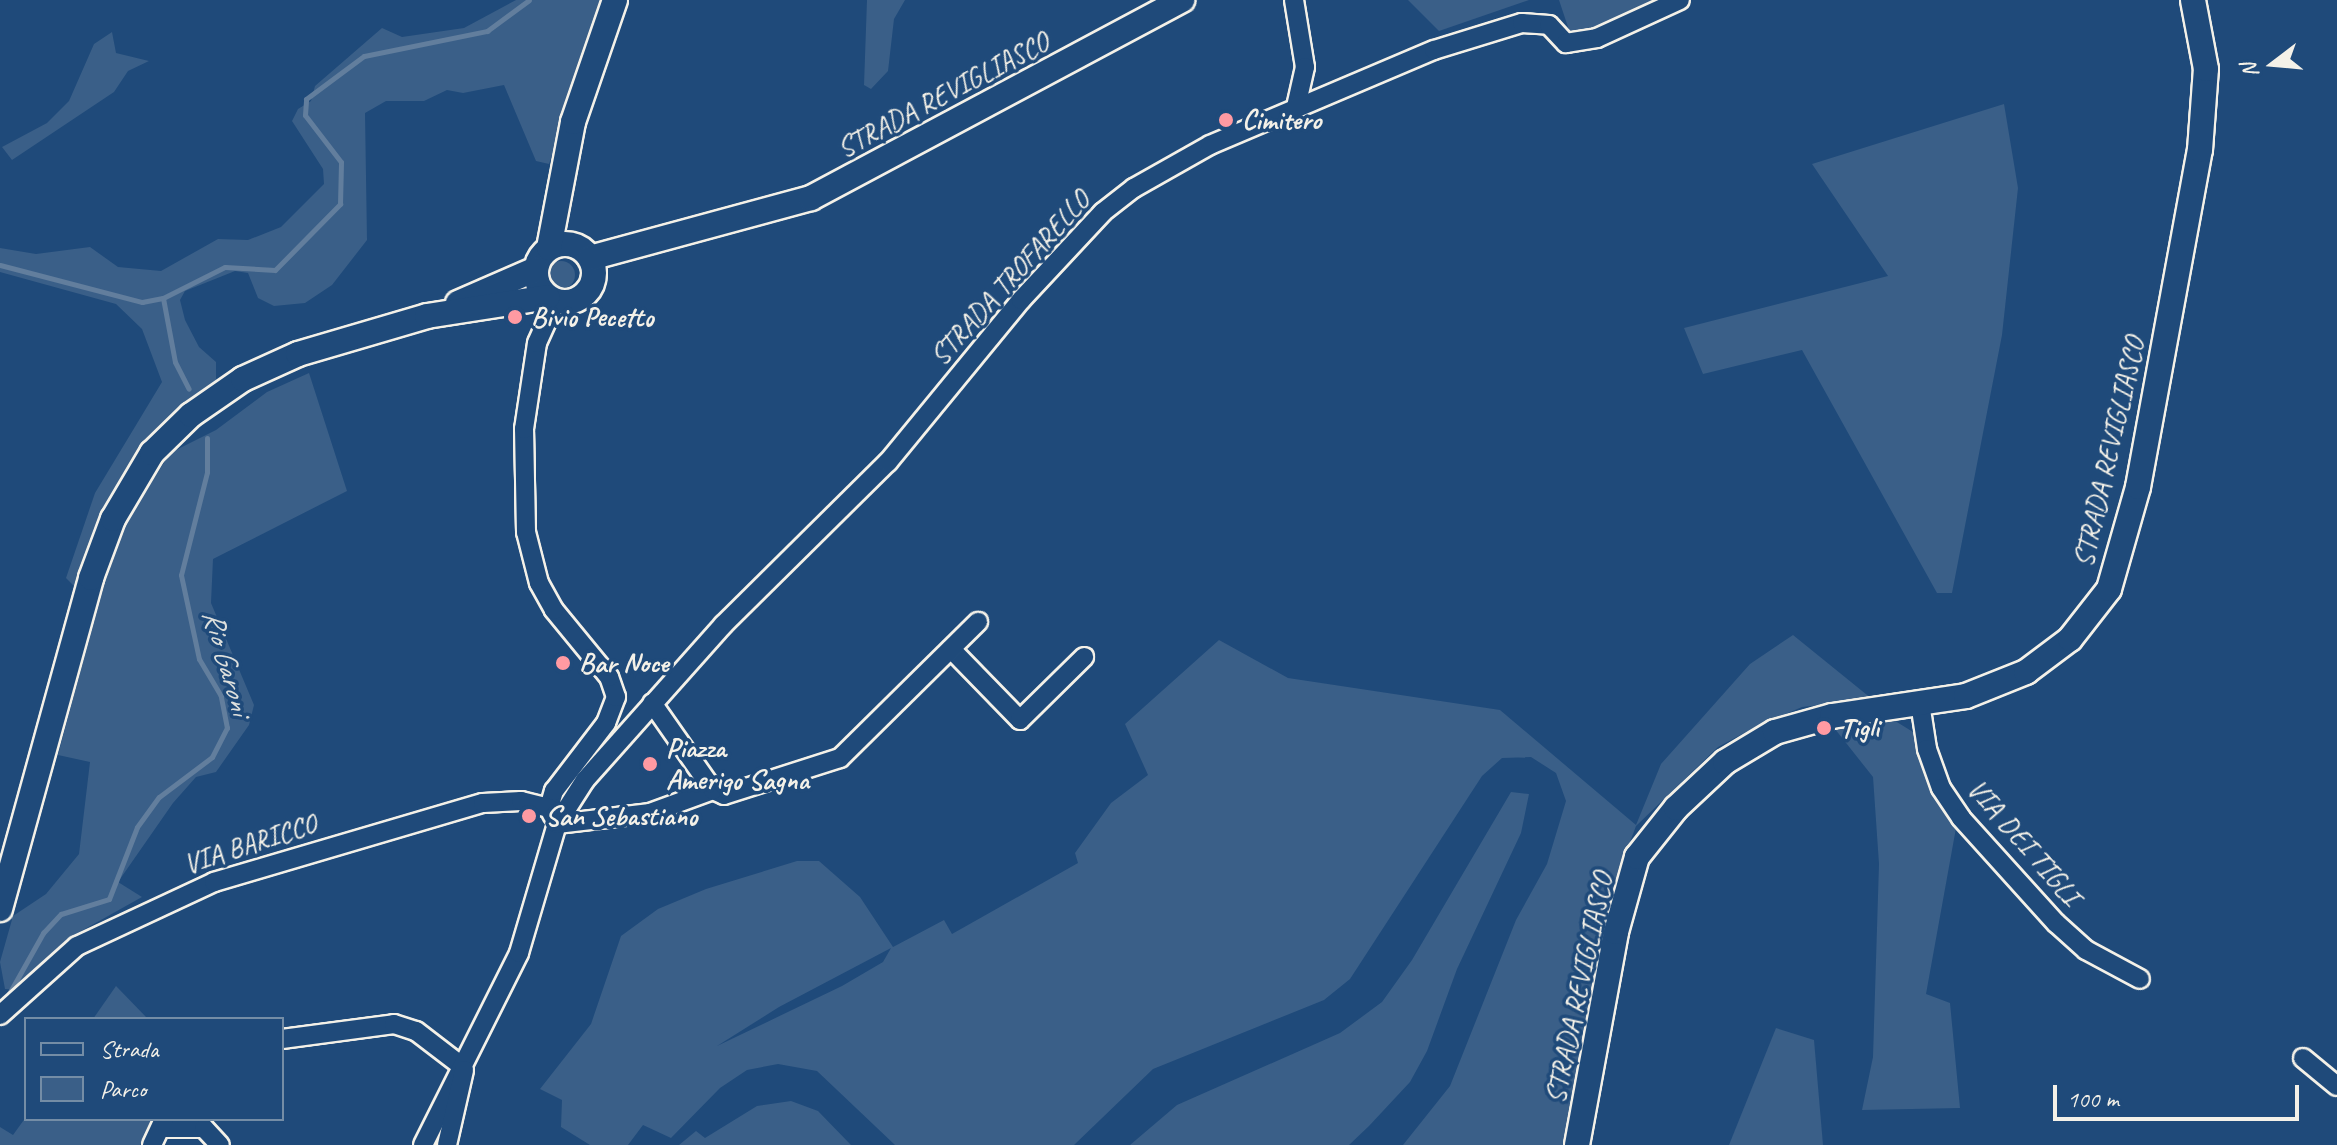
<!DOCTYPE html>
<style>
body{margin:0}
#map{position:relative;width:2337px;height:1145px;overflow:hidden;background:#1f4a7a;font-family:Caveat,sans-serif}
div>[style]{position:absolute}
.green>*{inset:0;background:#3a5f88}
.round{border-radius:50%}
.stream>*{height:5px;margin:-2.5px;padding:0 2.5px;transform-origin:2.5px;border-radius:2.5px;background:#627e9d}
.roads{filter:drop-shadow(2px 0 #f4f1e8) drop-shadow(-2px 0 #f4f1e8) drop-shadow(0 2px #f4f1e8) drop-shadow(0 -2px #f4f1e8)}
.street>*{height:18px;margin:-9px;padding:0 9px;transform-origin:9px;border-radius:9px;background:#1f4a7a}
.secondary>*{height:24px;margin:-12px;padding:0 12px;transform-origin:12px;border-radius:12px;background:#1f4a7a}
.secondary>.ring{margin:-12px;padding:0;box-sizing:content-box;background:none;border:24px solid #1f4a7a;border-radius:50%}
.dots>*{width:22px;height:22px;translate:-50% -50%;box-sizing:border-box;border:4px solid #1f4a7a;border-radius:50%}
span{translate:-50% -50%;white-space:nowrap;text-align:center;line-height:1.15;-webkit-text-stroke:7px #1f4a7a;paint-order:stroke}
.street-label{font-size:28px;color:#f4f1e8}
.poi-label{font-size:28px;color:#f4f1e8;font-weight:700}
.left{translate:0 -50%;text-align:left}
.water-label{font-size:30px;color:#dee0dd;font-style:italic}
.legend{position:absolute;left:24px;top:1017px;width:260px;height:104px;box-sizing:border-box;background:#1f4a7a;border:2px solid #748da6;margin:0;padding:10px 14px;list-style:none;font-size:24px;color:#f4f1e8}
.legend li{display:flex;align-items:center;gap:16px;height:40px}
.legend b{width:40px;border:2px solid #748da6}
.north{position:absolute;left:2233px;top:24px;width:80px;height:80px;-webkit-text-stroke:6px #1f4a7a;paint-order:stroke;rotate:254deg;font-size:22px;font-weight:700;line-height:32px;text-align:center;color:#f4f1e8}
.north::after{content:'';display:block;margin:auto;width:28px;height:36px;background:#f4f1e8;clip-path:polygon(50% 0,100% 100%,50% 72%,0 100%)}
.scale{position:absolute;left:2053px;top:1085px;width:246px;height:36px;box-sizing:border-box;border:4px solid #f4f1e8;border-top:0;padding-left:10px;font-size:24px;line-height:28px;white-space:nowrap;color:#f4f1e8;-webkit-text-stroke:6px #1f4a7a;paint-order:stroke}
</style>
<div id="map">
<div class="green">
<i style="clip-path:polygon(516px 0,604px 0,549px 164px,536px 161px,504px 85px,463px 93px,447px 90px,424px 101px,386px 101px,365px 113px,367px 240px,332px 285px,305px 303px,274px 306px,258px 298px,248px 273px,235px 271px,185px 291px,180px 300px,185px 320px,199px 347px,216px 362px,216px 380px,182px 404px,121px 477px,94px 528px,75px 587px,66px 578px,95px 493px,162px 382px,142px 329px,116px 304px,0 272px,0 248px,36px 254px,90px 247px,118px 267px,161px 271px,218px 239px,248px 240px,281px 227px,324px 184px,323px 169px,292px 121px,298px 109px,311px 101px,315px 86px,382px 28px,402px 37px,464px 28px)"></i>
<i style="clip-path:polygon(867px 0,905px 0,894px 19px,888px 71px,871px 89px,864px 85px)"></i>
<i style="clip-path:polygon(1408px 0,1529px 0,1439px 31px)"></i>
<i style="clip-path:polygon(1559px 0,1661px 0,1622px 21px,1571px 36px)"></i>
<i style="clip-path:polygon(112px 32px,116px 53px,149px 61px,128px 71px,114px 92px,12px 160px,2px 147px,47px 123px,69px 101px,94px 44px)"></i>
<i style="clip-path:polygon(2004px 104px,2018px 188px,2002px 335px,1952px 593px,1937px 593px,1802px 350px,1703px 374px,1684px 328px,1888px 276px,1812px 164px)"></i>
<i class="round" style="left:547px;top:261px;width:28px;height:28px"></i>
<i style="clip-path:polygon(309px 373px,347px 491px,213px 559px,211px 603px,254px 705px,249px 725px,216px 772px,196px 777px,173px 803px,118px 882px,142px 897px,67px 939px,18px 990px,5px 989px,0 962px,13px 916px,46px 894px,79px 854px,90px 762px,58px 755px,115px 541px,170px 453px,216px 430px,267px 392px)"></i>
<i style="clip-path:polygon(evenodd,1793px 635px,1872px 699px,1802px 707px,1757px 726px,1718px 747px,1636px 826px,1614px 885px,1564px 1145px,1403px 1145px,1450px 1086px,1516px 920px,1547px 864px,1566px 801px,1556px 773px,1531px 757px,1502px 758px,1482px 776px,1350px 979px,1324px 1000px,1153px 1069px,1074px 1145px,895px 1145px,817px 1071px,778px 1064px,747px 1070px,720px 1088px,671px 1138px,643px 1125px,628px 1145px,590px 1145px,561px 1127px,562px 1100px,540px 1089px,591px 1024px,621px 936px,658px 909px,706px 889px,797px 861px,819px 861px,860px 897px,893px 947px,944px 920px,952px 934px,1078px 863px,1075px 853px,1111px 803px,1148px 775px,1125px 724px,1219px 640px,1288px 678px,1500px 710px,1636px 825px,1661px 764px,1750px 664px,1793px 635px,891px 948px,883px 962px,842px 986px,717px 1046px,779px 1007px,891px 948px)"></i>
<i style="clip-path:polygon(1892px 719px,1913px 732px,1936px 794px,1956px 828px,1926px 994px,1950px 1003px,1960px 1108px,1862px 1110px,1873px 1057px,1879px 864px,1873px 777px,1835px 729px)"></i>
<i style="clip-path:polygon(1511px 792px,1529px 794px,1521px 833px,1457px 969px,1427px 1051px,1410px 1082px,1369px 1126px,1349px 1145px,1130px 1145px,1177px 1105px,1340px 1033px,1382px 1002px,1412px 960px)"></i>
<i style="clip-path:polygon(116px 986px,148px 1019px,93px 1019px)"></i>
<i style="clip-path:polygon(1776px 1028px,1814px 1040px,1823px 1145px,1729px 1145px)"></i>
<i style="clip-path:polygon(791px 1101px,818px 1111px,851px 1145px,679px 1145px,696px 1131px,705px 1138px,757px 1106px)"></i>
<i style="clip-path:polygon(26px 1117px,26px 1119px,156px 1119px,140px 1145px,0 1145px,0 1127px,13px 1135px)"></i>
</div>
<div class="stream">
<i style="left:0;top:265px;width:147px;rotate:14.6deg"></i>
<i style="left:142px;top:302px;width:21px;rotate:-11deg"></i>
<i style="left:163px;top:298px;width:69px;rotate:-26.6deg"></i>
<i style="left:225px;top:267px;width:50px;rotate:3.4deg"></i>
<i style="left:275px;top:270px;width:93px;rotate:-45.4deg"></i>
<i style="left:340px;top:204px;width:42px;rotate:-88.6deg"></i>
<i style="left:341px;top:162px;width:59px;rotate:-127.5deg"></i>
<i style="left:305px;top:115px;width:16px;rotate:-86deg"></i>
<i style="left:306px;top:99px;width:72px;rotate:-36.6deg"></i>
<i style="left:364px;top:56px;width:126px;rotate:-11.5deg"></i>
<i style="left:487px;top:31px;width:52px;rotate:-36.4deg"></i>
<i style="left:163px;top:298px;width:65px;rotate:79.4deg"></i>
<i style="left:175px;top:362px;width:30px;rotate:63deg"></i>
<i style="left:6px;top:999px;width:76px;rotate:-60.7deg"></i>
<i style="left:43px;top:933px;width:26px;rotate:-47deg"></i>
<i style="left:61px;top:914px;width:50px;rotate:-17.4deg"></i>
<i style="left:109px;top:899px;width:77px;rotate:-68.7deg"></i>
<i style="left:137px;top:827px;width:37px;rotate:-54deg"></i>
<i style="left:159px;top:797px;width:66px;rotate:-37deg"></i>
<i style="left:212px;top:757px;width:33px;rotate:-63deg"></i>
<i style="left:227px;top:728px;width:33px;rotate:-101deg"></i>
<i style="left:221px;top:696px;width:43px;rotate:-120.7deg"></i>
<i style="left:199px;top:659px;width:86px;rotate:-102.1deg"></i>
<i style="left:181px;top:575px;width:106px;rotate:-75.8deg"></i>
<i style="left:207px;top:472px;width:34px;rotate:-90deg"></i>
</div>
<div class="roads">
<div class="street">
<i style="left:1294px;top:0;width:68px;rotate:80.7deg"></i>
<i style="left:1305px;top:67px;width:41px;rotate:102.7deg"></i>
<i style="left:951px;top:649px;width:99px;rotate:45.8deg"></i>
<i style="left:1020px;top:720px;width:90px;rotate:-44.5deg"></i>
<i style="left:1920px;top:703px;width:47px;rotate:81.3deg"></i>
<i style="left:1927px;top:749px;width:41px;rotate:70.3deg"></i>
<i style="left:1941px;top:788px;width:36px;rotate:56deg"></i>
<i style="left:1961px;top:818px;width:142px;rotate:47.9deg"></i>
<i style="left:2056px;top:923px;width:40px;rotate:42deg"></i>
<i style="left:2086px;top:950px;width:61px;rotate:28.2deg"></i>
<i style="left:713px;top:790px;width:12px;rotate:24deg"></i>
<i style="left:724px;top:795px;width:122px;rotate:-17.7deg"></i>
<i style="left:840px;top:758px;width:194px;rotate:-44.6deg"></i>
<i style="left:553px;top:816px;width:9px;rotate:-117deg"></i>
<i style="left:549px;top:808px;width:18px;rotate:-74deg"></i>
<i style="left:554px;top:791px;width:86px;rotate:-52.6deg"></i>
<i style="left:606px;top:723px;width:28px;rotate:-69deg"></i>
<i style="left:616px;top:697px;width:21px;rotate:-109deg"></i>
<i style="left:609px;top:677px;width:87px;rotate:-129.4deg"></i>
<i style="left:554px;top:610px;width:31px;rotate:-119deg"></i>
<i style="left:539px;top:583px;width:53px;rotate:-104.3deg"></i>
<i style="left:526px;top:532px;width:103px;rotate:-91.1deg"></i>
<i style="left:524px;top:429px;width:87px;rotate:-81.4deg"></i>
<i style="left:537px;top:343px;width:46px;rotate:-65.7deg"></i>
<i style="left:557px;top:824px;width:94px;rotate:-6.7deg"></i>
<i style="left:650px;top:813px;width:67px;rotate:-20.1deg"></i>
<i style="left:713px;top:790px;width:106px;rotate:-125deg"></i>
<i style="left:0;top:1015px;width:103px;rotate:-41.9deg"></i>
<i style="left:77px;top:946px;width:151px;rotate:-25deg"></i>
<i style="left:214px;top:882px;width:280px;rotate:-16.4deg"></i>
<i style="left:483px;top:803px;width:38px;rotate:-3deg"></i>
<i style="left:521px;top:801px;width:29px;rotate:14deg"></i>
<i style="left:282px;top:1039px;width:113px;rotate:-7.6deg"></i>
<i style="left:394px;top:1024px;width:23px;rotate:18deg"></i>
<i style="left:416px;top:1031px;width:59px;rotate:37.5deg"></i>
<i style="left:2303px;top:1058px;width:44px;rotate:39.5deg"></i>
<i style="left:164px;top:1128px;width:40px"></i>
<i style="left:204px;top:1128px;width:23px;rotate:47deg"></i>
<i style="left:152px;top:1145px;width:29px;rotate:-65deg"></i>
<i style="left:423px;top:1145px;width:215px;rotate:-63.4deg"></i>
<i style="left:519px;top:953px;width:134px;rotate:-73.6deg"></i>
<i style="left:557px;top:824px;width:52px;rotate:-57.5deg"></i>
<i style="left:585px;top:780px;width:208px;rotate:-48.3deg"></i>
<i style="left:723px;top:625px;width:232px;rotate:-44.7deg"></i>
<i style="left:888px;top:462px;width:210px;rotate:-50.6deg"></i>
<i style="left:1021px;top:300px;width:120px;rotate:-47deg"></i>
<i style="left:1103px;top:212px;width:39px;rotate:-38deg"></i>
<i style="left:1134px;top:188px;width:87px;rotate:-29.5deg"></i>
<i style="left:1210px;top:145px;width:243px;rotate:-23deg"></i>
<i style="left:1434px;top:50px;width:92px;rotate:-17.1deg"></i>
<i style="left:1522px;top:23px;width:27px;rotate:4deg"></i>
<i style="left:1549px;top:25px;width:25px;rotate:47deg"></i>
<i style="left:1566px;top:43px;width:31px;rotate:-9deg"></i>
<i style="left:1597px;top:38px;width:91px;rotate:-24.6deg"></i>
<i style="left:447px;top:1145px;width:77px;rotate:-77.2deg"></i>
</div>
<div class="secondary">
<i class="ring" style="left:536px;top:244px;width:34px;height:34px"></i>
<i style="left:549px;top:248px;width:128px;rotate:-79.2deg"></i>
<i style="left:573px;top:122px;width:129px;rotate:-71deg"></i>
<i style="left:590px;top:258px;width:229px;rotate:-15.2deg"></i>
<i style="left:811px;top:198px;width:421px;rotate:-28.1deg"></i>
<i style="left:458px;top:303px;width:85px;rotate:-23.6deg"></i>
<i style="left:0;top:909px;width:343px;rotate:-74.6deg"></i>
<i style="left:91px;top:578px;width:63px;rotate:-69.6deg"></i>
<i style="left:113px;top:519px;width:77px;rotate:-59.4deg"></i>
<i style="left:152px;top:453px;width:54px;rotate:-44.3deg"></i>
<i style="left:191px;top:415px;width:63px;rotate:-34.7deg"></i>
<i style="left:243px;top:379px;width:60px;rotate:-24.4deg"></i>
<i style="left:298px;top:354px;width:134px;rotate:-16.4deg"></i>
<i style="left:427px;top:316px;width:122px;rotate:-8.9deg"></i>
<i style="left:1577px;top:1145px;width:217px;rotate:-79.6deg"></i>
<i style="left:1616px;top:932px;width:78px;rotate:-74.4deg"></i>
<i style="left:1637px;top:857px;width:63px;rotate:-51.5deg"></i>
<i style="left:1676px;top:808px;width:67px;rotate:-43.2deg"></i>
<i style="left:1725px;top:762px;width:58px;rotate:-31deg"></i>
<i style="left:1775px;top:732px;width:59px;rotate:-15.7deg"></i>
<i style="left:1832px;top:716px;width:135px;rotate:-8.5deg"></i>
<i style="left:1966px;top:696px;width:65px;rotate:-21.8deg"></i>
<i style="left:2026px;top:672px;width:55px;rotate:-36.9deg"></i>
<i style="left:2070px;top:639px;width:63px;rotate:-52deg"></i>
<i style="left:2109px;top:589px;width:106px;rotate:-74.1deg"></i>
<i style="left:2138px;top:487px;width:343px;rotate:-79.6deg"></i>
<i style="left:2200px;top:150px;width:81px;rotate:-85.8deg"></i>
<i style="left:2206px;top:69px;width:70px;rotate:-100.7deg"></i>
</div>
</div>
<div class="dots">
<i style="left:1226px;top:120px;background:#ff9aa2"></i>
<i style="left:515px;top:317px;background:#ff9aa2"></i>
<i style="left:563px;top:663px;background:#ff9aa2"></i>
<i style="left:1824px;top:728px;background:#ff9aa2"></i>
<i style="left:650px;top:764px;background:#ff9aa2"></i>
<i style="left:529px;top:816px;background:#ff9aa2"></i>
</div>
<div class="street-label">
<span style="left:943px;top:95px;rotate:-28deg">STRADA REVIGLIASCO</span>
<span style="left:1010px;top:278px;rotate:-48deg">STRADA TROFARELLO</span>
<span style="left:2109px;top:452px;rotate:-77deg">STRADA REVIGLIASCO</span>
<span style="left:2024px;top:842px;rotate:49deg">VIA DEI TIGLI</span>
<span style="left:250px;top:844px;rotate:-18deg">VIA BARICCO</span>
<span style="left:1579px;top:988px;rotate:-78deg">STRADA REVIGLIASCO</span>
</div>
<div class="poi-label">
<span class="left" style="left:1242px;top:120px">Cimitero</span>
<span class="left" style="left:531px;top:317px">Bivio Pecetto</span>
<span class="left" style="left:579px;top:663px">Bar Noce</span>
<span class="left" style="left:1840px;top:728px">Tigli</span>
<span class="left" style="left:666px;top:764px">Piazza<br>Amerigo Sagna</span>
<span class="left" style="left:545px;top:816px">San Sebastiano</span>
</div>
<div class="water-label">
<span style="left:227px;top:662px;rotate:74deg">Rio Garoni</span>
</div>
<ul class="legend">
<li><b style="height:10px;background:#1f4a7a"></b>Strada</li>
<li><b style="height:22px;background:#3a5f88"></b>Parco</li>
</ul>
<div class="north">N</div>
<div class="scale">100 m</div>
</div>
